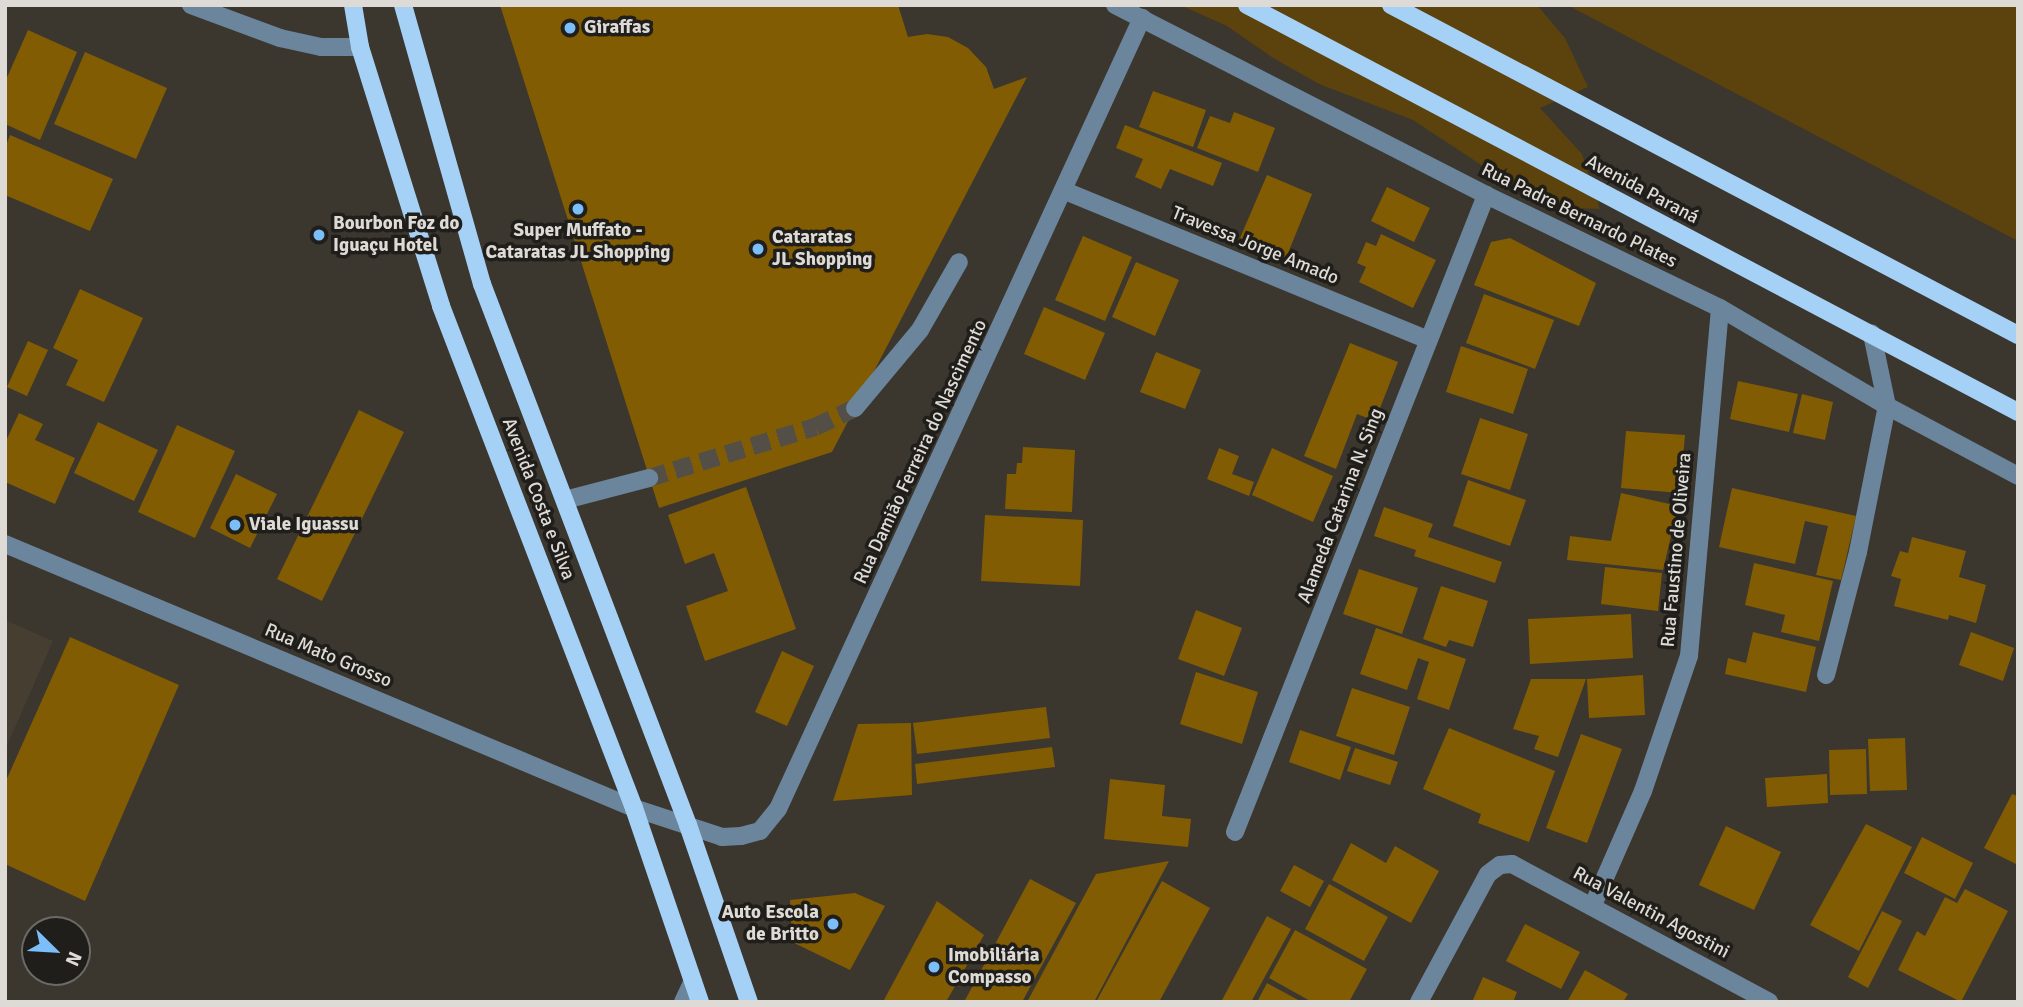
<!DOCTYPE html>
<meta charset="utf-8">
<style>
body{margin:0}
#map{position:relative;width:2023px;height:1007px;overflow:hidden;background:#3b362e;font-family:Signika,sans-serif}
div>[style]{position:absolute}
.built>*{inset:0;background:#463e30}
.green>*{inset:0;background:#5c420c}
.building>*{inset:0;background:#825c03}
.minor-tunnel>*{height:18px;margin-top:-9px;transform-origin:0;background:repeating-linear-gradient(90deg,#534f47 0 18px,transparent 0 27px)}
.minor>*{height:18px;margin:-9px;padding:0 9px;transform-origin:9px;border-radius:9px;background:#6b859c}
.major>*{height:18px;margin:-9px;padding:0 9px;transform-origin:9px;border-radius:9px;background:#a6d1f7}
.dots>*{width:19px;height:19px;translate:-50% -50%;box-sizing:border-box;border:4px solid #201e1a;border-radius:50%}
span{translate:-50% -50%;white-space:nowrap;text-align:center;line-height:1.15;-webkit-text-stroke:7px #201e1a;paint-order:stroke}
.poi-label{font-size:19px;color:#dedbd6;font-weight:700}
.left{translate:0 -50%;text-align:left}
.right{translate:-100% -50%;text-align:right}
.street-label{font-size:19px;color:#dedbd6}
.frame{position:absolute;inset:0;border:7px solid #dedbd6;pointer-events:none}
.north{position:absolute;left:21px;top:916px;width:70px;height:70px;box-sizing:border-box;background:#201e1a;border:2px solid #6c6a65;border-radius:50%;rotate:114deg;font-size:19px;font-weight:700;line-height:28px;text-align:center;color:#dedbd6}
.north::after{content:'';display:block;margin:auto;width:24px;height:32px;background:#7bbef8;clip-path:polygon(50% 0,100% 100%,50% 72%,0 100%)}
</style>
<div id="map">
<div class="built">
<i style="clip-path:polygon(5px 620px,53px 641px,5px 750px)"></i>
</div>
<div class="green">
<i style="clip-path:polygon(1180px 5px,1537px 5px,1565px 38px,1588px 87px,1540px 108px,1582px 154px,1600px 209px,1545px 207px,1413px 120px,1319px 84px,1273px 58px,1227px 26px)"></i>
<i style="clip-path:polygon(1567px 5px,2018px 5px,2018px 241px)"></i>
</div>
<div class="building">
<i style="clip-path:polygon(500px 5px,898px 5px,908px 37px,927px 34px,948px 37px,968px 48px,986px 67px,994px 89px,1027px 77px,832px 452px,659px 508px)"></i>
<i style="clip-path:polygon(28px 30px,77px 52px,40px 140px,5px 124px,5px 82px)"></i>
<i style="clip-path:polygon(85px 52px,167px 88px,136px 159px,54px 124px)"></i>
<i style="clip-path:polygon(1153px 91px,1206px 110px,1193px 147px,1139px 127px)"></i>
<i style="clip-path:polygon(1234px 112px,1275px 128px,1258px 172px,1197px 148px,1210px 116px,1230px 123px)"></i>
<i style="clip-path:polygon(1125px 125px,1222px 163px,1213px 186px,1170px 169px,1161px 189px,1135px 177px,1143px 159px,1116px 148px)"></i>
<i style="clip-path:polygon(10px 135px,113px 179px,90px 231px,5px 195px,5px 148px)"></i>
<i style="clip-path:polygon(1267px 175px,1312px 194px,1286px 258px,1240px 238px)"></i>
<i style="clip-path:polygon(1387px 187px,1430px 208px,1414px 242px,1371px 221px)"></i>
<i style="clip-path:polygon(1381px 234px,1436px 260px,1413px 308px,1359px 282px,1366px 267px,1357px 263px,1366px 242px,1376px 246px)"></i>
<i style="clip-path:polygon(1083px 236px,1132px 257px,1105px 321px,1055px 300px)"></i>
<i style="clip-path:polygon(1510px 238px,1596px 283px,1579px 326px,1474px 285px,1491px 242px)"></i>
<i style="clip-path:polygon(1136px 262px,1179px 280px,1155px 336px,1112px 317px)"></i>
<i style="clip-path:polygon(80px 289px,143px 318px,104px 402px,66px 385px,78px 360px,53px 348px)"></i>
<i style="clip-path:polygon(1484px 294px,1554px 320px,1535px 369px,1466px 343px)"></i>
<i style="clip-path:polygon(1044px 307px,1105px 333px,1085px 380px,1024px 354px)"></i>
<i style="clip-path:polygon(28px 341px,48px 350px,27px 396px,7px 387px)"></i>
<i style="clip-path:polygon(1350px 343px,1398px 362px,1375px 421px,1357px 414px,1336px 469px,1304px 456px)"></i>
<i style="clip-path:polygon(1461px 346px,1528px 369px,1513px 414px,1446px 392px)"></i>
<i style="clip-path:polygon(1156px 352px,1201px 370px,1185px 409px,1140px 392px)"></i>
<i style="clip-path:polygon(1738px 381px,1798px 394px,1789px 432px,1730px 419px)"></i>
<i style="clip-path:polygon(1802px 394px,1833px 402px,1825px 440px,1793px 433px)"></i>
<i style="clip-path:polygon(359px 410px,404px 432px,322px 601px,277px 579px)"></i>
<i style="clip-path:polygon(19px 413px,43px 424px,35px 440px,75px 458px,55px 504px,5px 482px,5px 443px)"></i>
<i style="clip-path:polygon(1480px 418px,1528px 434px,1510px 490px,1461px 474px)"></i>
<i style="clip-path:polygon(98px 422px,158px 450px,134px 501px,74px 473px)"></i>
<i style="clip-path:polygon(177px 425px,235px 451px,195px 538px,138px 512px)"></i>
<i style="clip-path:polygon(1626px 431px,1685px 435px,1680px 493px,1621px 488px)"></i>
<i style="clip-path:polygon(1023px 447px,1075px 450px,1072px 512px,1005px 509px,1007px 474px,1016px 474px,1017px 463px,1022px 463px)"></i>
<i style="clip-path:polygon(1219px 448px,1239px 456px,1232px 474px,1254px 482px,1249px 496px,1207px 479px)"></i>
<i style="clip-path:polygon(1272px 448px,1333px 476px,1313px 522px,1252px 495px)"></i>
<i style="clip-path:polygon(236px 474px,277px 494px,250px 548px,210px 528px)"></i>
<i style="clip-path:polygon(1468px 480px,1526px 500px,1510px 546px,1453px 526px)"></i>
<i style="clip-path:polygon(746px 487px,796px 629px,705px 661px,686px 606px,728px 591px,714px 553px,685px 564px,668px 515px)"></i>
<i style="clip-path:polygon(1732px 488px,1856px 516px,1841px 580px,1816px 575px,1828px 526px,1805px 521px,1795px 564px,1719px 547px)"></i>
<i style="clip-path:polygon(1621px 493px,1678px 506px,1663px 570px,1567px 560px,1570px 536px,1611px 541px)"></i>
<i style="clip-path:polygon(1384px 507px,1433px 524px,1428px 537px,1502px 562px,1495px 583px,1414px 556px,1416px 550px,1374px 536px)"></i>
<i style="clip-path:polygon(985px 515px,1083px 520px,1080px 586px,981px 581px)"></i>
<i style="clip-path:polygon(1912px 537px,1966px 551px,1959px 577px,1986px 585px,1976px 623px,1949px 615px,1948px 620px,1894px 606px,1901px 579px,1891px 576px,1900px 551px,1908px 553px)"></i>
<i style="clip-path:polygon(1754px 563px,1833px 581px,1819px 641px,1781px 632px,1785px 615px,1745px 605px)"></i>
<i style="clip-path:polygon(1605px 567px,1662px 573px,1658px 611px,1601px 604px)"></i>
<i style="clip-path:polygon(1359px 569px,1418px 588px,1402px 634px,1343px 614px)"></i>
<i style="clip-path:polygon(1441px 586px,1488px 601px,1473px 647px,1449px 640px,1446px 647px,1423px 639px)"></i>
<i style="clip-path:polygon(1196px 610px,1242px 628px,1224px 676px,1178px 659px)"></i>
<i style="clip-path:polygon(1631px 614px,1633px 658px,1530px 664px,1528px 619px)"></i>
<i style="clip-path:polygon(1376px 628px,1466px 659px,1449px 710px,1417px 699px,1429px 662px,1418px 658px,1407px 690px,1360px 674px)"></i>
<i style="clip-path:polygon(1753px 632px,1816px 647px,1806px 692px,1725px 674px,1728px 658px,1746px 663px)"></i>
<i style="clip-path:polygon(1971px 632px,2014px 648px,2003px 681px,1959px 665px)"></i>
<i style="clip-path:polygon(70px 637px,179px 685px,85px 901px,5px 864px,5px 783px)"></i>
<i style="clip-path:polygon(782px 651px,814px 666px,787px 726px,755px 712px)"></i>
<i style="clip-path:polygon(1196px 672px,1258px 692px,1242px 744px,1180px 724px)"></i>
<i style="clip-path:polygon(1643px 675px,1645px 715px,1589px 718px,1587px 679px)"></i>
<i style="clip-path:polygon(1531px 679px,1586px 679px,1558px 757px,1534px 749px,1539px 736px,1513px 729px)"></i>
<i style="clip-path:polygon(1352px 688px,1410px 707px,1394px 755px,1336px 736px)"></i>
<i style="clip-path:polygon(1046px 707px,1050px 738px,917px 754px,913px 723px)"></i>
<i style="clip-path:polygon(911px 723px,912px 795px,833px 801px,858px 724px)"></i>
<i style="clip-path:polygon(1449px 728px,1555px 771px,1529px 842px,1478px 823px,1481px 814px,1423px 789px)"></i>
<i style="clip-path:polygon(1300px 730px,1351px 747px,1340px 780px,1289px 762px)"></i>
<i style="clip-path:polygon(1581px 734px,1622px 749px,1587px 843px,1546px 828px)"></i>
<i style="clip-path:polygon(1905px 738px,1907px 790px,1870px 791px,1868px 739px)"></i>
<i style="clip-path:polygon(1052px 747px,1055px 767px,917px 784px,915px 764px)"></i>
<i style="clip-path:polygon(1355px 748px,1398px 762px,1390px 785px,1347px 771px)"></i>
<i style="clip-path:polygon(1866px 749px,1867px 794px,1830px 795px,1829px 750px)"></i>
<i style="clip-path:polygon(1827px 774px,1828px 803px,1767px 807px,1765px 778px)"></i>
<i style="clip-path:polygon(1110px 779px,1165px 785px,1162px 816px,1191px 819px,1188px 847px,1104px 839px)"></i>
<i style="clip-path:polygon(2012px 794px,2018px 796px,2018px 865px,1984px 848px)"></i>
<i style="clip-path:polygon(1866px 824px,1912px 847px,1859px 951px,1810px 925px)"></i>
<i style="clip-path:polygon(1726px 826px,1781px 852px,1754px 910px,1699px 885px)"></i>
<i style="clip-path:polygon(1922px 837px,1973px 863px,1955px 899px,1904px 873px)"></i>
<i style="clip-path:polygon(1351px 843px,1386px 863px,1395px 846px,1439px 871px,1411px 923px,1332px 880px)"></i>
<i style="clip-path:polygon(1169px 861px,1094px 1002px,1027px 1002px,1096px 874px)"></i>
<i style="clip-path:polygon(1294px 865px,1324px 881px,1310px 907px,1280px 891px)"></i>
<i style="clip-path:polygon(1030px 879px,1076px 903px,1022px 1002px,964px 1002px)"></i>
<i style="clip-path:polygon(1162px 881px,1210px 908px,1159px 1002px,1096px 1002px)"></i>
<i style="clip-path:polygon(1329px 884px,1388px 917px,1364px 961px,1305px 929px)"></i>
<i style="clip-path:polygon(1965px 889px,2008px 911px,1961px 1002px,1898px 970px,1917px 931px,1925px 936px,1945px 897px,1957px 903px)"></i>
<i style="clip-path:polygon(855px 893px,885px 906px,850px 970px,792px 942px,790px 900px)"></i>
<i style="clip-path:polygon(937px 901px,984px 935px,946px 1002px,888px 1002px,884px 1000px)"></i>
<i style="clip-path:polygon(1882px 911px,1902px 921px,1868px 988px,1848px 977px)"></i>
<i style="clip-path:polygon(1267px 916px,1291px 929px,1251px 1002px,1221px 1002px)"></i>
<i style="clip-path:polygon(1525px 924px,1580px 952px,1561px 989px,1506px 961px)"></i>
<i style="clip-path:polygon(1295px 930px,1367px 969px,1349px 1002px,1312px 1002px,1269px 978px)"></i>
<i style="clip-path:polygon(1585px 970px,1628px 994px,1623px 1002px,1567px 1002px)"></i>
<i style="clip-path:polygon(1483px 977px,1517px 992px,1513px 1002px,1472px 1002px)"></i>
<i style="clip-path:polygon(1267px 983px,1302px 1002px,1257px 1002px)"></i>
</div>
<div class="minor-tunnel">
<i style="left:649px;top:478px;width:174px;rotate:-17.1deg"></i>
<i style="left:815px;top:427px;width:44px;rotate:-25.4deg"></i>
</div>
<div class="minor">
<i style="left:191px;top:5px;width:95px;rotate:20.3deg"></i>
<i style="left:280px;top:38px;width:42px;rotate:12.4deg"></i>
<i style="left:321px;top:47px;width:39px"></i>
<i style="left:1115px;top:5px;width:417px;rotate:27.1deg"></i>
<i style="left:1486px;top:195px;width:260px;rotate:25.8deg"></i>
<i style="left:1720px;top:308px;width:194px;rotate:30.4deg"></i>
<i style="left:1887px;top:406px;width:149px;rotate:28.1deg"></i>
<i style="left:1065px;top:191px;width:393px;rotate:22.3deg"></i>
<i style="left:855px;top:408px;width:102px;rotate:-50.2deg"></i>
<i style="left:920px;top:330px;width:78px;rotate:-60.2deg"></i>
<i style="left:565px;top:500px;width:87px;rotate:-14.7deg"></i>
<i style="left:5px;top:544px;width:682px;rotate:22.77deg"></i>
<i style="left:634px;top:808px;width:93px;rotate:18.2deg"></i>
<i style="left:722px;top:837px;width:19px;rotate:-3deg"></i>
<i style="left:741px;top:836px;width:20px;rotate:-15deg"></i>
<i style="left:760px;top:831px;width:28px;rotate:-51deg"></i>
<i style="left:778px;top:809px;width:871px;rotate:-65.29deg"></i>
<i style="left:1826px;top:675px;width:127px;rotate:-75.4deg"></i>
<i style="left:1858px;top:552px;width:149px;rotate:-78.8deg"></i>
<i style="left:1887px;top:406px;width:74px;rotate:-101.8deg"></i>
<i style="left:1235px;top:832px;width:685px;rotate:-68.49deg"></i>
<i style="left:1593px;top:905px;width:124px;rotate:-66.3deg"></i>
<i style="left:1643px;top:791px;width:143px;rotate:-71.2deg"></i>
<i style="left:1689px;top:656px;width:349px;rotate:-84.9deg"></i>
<i style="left:683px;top:1002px;width:23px;rotate:-65deg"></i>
<i style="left:1419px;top:1002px;width:145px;rotate:-61.7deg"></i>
<i style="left:1488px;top:874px;width:15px;rotate:-37deg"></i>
<i style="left:1500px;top:865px;width:12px;rotate:-5deg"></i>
<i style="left:1512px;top:864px;width:292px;rotate:28.2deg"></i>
</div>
<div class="major">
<i style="left:353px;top:5px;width:43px;rotate:80.5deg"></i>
<i style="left:360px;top:47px;width:271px;rotate:72.6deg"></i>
<i style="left:441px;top:306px;width:538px;rotate:68.97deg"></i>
<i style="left:634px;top:808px;width:205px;rotate:71.2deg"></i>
<i style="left:403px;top:5px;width:290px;rotate:74.2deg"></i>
<i style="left:482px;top:284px;width:579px;rotate:69.15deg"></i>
<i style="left:688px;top:825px;width:187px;rotate:71deg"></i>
<i style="left:1247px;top:5px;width:872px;rotate:27.83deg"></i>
<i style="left:1391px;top:5px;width:709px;rotate:27.76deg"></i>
</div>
<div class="dots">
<i style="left:570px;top:28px;background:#7bbef8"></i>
<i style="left:578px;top:209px;background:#7bbef8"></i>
<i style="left:319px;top:235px;background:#7bbef8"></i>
<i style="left:758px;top:249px;background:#7bbef8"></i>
<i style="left:235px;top:525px;background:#7bbef8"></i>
<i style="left:833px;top:924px;background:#7bbef8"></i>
<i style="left:934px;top:967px;background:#7bbef8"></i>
</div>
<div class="poi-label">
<span class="left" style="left:584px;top:28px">Giraffas</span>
<span class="left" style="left:333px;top:235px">Bourbon Foz do<br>Iguaçu Hotel</span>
<span style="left:578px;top:242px">Super Muffato -<br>Cataratas JL Shopping</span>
<span class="left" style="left:772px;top:249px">Cataratas<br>JL Shopping</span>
<span class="left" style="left:249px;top:525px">Viale Iguassu</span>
<span class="right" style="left:819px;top:924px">Auto Escola<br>de Britto</span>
<span class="left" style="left:948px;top:967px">Imobiliária<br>Compasso</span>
</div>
<div class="street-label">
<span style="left:1642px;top:190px;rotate:28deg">Avenida Paraná</span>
<span style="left:1579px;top:216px;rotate:26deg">Rua Padre Bernardo Plates</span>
<span style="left:1255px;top:246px;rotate:22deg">Travessa Jorge Amado</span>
<span style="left:921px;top:452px;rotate:-65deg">Rua Damião Ferreira do Nascimento</span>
<span style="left:538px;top:499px;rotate:69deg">Avenida Costa e Silva</span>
<span style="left:1341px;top:506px;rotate:-69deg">Alameda Catarina N. Sing</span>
<span style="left:1677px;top:550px;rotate:-85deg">Rua Faustino de Oliveira</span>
<span style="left:328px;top:656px;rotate:23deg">Rua Mato Grosso</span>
<span style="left:1651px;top:913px;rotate:28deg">Rua Valentin Agostini</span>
</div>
<div class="frame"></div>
<div class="north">N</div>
</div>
